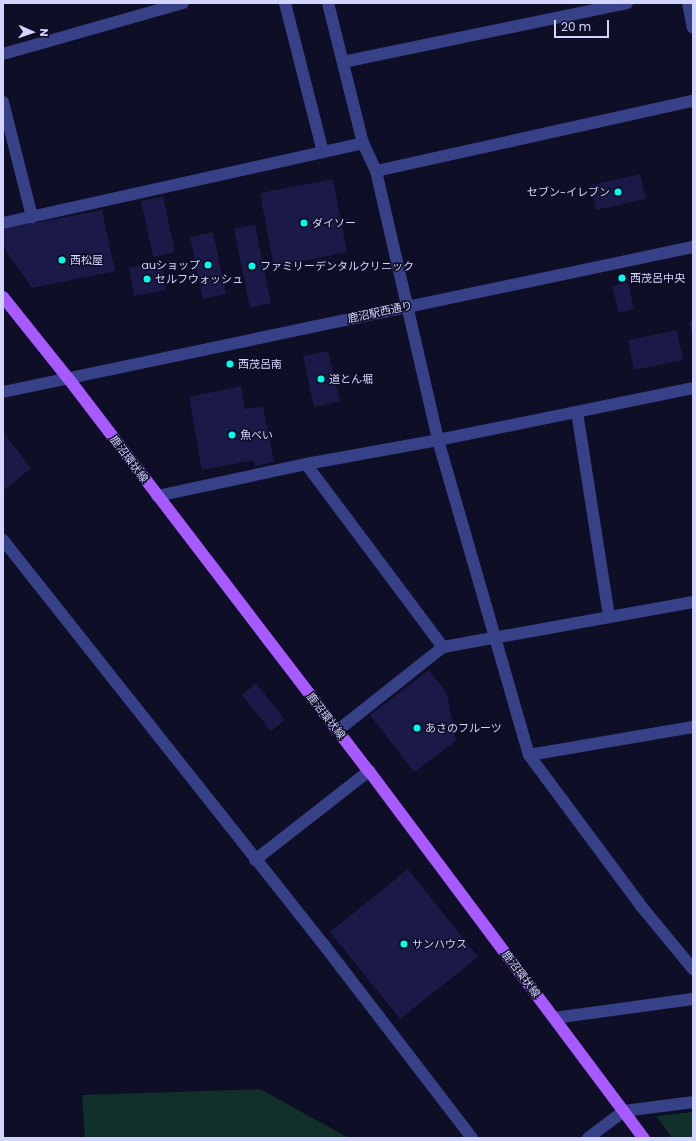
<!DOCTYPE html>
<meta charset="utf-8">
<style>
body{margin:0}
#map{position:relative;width:696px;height:1141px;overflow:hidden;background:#0e0e26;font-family:Poppins,"Noto Sans JP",sans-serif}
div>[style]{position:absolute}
.green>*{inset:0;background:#11302a}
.building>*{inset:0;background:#1b1948}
.minor>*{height:12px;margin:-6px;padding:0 6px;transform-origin:6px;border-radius:6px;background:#374187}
.major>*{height:12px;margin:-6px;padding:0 6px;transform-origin:6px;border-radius:6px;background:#a75aff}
.dots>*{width:11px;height:11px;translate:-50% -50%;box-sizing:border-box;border:2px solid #0e0e26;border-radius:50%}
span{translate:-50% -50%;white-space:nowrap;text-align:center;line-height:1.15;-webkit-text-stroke:3px #0e0e26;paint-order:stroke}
.poi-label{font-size:11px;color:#d3d5ff}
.right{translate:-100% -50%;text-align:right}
.left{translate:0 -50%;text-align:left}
.street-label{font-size:11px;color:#d3d5ff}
.frame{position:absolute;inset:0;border:4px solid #d3d5ff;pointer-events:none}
.north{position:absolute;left:12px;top:12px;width:40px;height:40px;-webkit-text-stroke:3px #0e0e26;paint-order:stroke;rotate:92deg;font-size:11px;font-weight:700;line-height:16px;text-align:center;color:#d3d5ff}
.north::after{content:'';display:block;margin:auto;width:14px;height:18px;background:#d3d5ff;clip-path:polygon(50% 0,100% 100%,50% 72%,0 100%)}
.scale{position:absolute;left:554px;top:20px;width:55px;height:18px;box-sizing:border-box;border:2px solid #d3d5ff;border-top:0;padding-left:5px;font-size:12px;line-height:14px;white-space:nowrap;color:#d3d5ff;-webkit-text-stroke:3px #0e0e26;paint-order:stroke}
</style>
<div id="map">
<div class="green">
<i style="clip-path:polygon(260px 1089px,349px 1138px,85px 1138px,82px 1095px)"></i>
<i style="clip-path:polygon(693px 1112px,693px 1138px,672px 1138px,656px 1116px)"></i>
</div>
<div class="building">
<i style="clip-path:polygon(640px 174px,646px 199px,596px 210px,591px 185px)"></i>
<i style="clip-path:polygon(333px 179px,347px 252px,274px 267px,260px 193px)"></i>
<i style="clip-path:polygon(163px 196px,175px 252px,153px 257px,141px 201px)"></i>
<i style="clip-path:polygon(102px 210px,115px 271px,32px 288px,4px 248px,3px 229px)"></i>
<i style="clip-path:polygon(255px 225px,271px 303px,250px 308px,234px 229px)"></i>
<i style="clip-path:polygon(213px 232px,226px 294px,203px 299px,190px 237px)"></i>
<i style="clip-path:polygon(161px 262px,166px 290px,134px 296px,129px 268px)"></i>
<i style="clip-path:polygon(628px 282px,634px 309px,619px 313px,612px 286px)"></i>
<i style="clip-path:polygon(693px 321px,693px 335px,692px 335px,689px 322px)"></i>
<i style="clip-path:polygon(677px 330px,683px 360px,634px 370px,628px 340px)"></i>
<i style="clip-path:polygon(328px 351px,340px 401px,314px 407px,303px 356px)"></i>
<i style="clip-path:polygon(241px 386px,245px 409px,263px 406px,274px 462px,255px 466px,254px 460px,202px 470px,189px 397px)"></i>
<i style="clip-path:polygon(3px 432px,31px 468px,3px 491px)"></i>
<i style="clip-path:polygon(429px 670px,447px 693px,456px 741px,414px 772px,370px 715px)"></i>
<i style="clip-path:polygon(256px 683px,285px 720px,271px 731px,242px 695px)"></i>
<i style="clip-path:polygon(408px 869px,478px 957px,400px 1019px,330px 932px)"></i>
</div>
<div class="minor">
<i style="left:285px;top:3px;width:154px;rotate:75.7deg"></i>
<i style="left:328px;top:3px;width:144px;rotate:76deg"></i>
<i style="left:363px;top:143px;width:31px;rotate:65deg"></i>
<i style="left:376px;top:171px;width:276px;rotate:77deg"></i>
<i style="left:438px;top:440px;width:328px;rotate:73.9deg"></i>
<i style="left:529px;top:755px;width:188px;rotate:53.4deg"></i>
<i style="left:641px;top:906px;width:82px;rotate:50.5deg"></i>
<i style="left:688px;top:3px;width:25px;rotate:79deg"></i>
<i style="left:3px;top:54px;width:187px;rotate:-15.8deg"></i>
<i style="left:343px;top:62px;width:290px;rotate:-11.7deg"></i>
<i style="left:3px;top:102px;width:119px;rotate:75.8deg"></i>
<i style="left:376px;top:171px;width:325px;rotate:-12.5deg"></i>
<i style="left:3px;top:223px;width:369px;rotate:-12.5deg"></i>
<i style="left:3px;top:392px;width:705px;rotate:-11.87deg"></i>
<i style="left:577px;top:412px;width:206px;rotate:81.1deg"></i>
<i style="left:306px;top:464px;width:229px;rotate:53.2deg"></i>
<i style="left:157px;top:496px;width:152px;rotate:-12.1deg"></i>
<i style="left:306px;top:464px;width:134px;rotate:-10.3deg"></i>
<i style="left:438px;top:440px;width:260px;rotate:-11.5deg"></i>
<i style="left:3px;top:540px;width:517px;rotate:51.6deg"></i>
<i style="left:324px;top:945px;width:243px;rotate:52.5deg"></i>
<i style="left:337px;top:731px;width:135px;rotate:-38.4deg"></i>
<i style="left:443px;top:647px;width:254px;rotate:-10.2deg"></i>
<i style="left:529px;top:755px;width:166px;rotate:-9.7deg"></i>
<i style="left:255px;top:860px;width:145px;rotate:-38deg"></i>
<i style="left:554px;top:1018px;width:140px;rotate:-7.8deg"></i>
<i style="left:588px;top:1138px;width:45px;rotate:-36.9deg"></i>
<i style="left:624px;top:1111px;width:70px;rotate:-7.4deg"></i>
</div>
<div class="major">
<i style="left:3px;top:297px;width:104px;rotate:51.3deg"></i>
<i style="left:68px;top:378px;width:495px;rotate:52.6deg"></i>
<i style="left:369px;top:771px;width:459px;rotate:53.2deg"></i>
</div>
<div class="dots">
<i style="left:618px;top:192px;background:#00feef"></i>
<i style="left:304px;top:223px;background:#00feef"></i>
<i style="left:62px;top:260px;background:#00feef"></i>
<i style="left:208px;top:265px;background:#00feef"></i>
<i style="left:252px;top:266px;background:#00feef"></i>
<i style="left:622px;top:278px;background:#00feef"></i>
<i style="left:147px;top:279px;background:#00feef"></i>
<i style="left:230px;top:364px;background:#00feef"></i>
<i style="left:321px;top:379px;background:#00feef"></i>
<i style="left:232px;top:435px;background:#00feef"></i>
<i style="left:417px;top:728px;background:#00feef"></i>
<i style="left:404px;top:944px;background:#00feef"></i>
</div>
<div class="poi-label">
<span class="right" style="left:610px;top:192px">セブン-イレブン</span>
<span class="left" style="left:312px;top:223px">ダイソー</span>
<span class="left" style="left:70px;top:260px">西松屋</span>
<span class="right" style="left:200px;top:265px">auショップ</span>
<span class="left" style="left:260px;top:266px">ファミリーデンタルクリニック</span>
<span class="left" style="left:630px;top:278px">西茂呂中央</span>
<span class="left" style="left:155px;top:279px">セルフウォッシュ</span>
<span class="left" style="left:238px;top:364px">西茂呂南</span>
<span class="left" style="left:329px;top:379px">道とん堀</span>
<span class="left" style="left:240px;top:435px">魚べい</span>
<span class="left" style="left:425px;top:728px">あさのフルーツ</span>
<span class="left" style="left:412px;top:944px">サンハウス</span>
</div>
<div class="street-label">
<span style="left:380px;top:312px;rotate:-12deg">鹿沼駅西通り</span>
<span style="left:129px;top:459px;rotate:53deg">鹿沼環状線</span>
<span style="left:326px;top:716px;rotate:52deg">鹿沼環状線</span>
<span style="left:521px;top:974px;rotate:53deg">鹿沼環状線</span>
</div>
<div class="frame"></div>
<div class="north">N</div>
<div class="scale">20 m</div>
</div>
